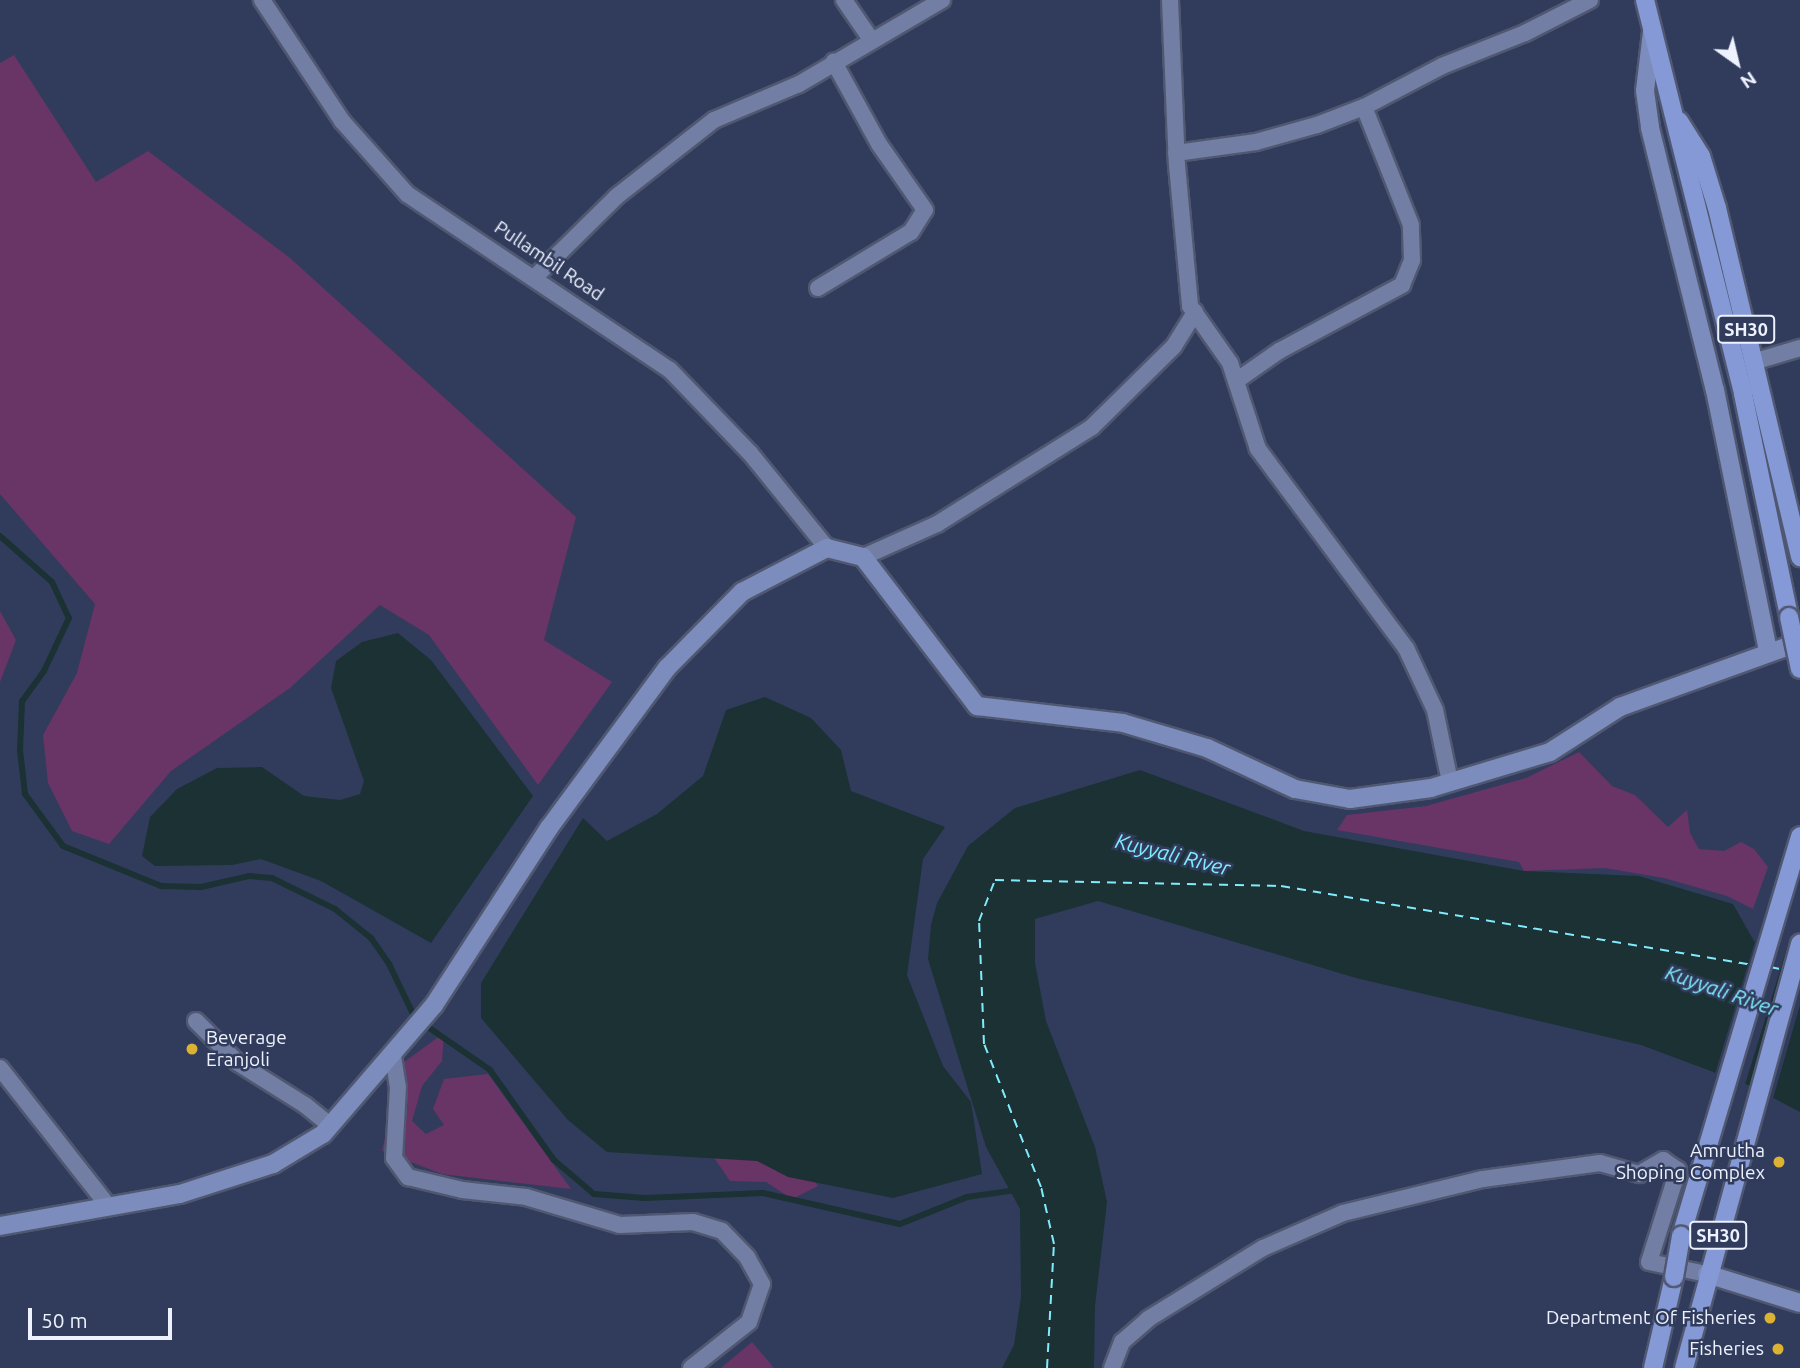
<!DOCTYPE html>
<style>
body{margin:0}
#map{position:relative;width:1800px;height:1368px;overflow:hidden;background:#313c5c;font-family:Ubuntu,sans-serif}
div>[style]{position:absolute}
.green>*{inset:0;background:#693466}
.water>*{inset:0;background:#1b3134}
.pier>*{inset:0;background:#313c5c}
.stream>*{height:6px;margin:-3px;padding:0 3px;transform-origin:3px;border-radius:3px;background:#1b3134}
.ferry>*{height:2px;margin-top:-1px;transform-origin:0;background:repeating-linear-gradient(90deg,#80ebfd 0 9px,transparent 0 16px)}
.roads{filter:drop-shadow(2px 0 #505871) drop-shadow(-2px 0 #505871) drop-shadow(0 2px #505871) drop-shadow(0 -2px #505871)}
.street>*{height:16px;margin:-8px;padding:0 8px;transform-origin:8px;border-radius:8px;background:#727ea3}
.secondary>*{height:18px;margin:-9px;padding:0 9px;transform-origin:9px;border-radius:9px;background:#7b8cbd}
.primary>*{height:18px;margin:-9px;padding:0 9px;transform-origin:9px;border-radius:9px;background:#8599d7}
.bridges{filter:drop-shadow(2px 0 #505871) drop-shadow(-2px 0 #505871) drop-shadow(0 2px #505871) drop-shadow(0 -2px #505871)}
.primary-bridge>*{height:18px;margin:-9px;padding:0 9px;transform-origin:9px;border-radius:9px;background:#8599d7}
.dots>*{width:19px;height:19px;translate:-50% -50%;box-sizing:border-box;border:4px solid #313c5c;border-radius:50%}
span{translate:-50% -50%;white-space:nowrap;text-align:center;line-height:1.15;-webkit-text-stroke:5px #313c5c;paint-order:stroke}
.shield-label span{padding:2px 5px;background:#313c5c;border:2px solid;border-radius:5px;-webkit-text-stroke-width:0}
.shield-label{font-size:18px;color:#edf2fe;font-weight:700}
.street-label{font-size:19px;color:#edf2fe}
.poi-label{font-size:19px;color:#edf2fe}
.left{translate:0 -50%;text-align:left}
.right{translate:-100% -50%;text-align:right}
.water-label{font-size:21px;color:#80ebfd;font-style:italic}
.north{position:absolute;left:1702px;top:28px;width:70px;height:70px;-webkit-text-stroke:5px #313c5c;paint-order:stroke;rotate:146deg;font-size:19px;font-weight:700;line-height:28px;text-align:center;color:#edf2fe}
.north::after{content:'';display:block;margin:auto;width:24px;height:32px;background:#edf2fe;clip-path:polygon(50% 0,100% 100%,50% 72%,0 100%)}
.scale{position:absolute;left:28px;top:1308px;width:144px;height:32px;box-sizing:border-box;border:4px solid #edf2fe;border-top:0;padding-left:9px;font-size:21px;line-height:24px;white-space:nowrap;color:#edf2fe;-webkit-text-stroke:5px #313c5c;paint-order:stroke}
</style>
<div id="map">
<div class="green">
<i style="clip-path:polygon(14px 55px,96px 182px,148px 151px,290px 258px,576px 517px,544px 640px,612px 682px,538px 785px,429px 635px,380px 605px,290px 688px,171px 771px,109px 844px,72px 831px,48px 783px,43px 735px,77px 673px,95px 604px,0 494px,0 63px)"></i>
<i style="clip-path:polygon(0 611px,16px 640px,0 682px)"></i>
<i style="clip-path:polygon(1579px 752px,1612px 786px,1635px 795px,1668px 827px,1687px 810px,1690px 833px,1699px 849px,1724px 851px,1741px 842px,1754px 849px,1768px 867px,1753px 909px,1727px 896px,1664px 878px,1605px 868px,1524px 871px,1519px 862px,1337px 830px,1347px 815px,1426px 806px,1526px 778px)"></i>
<i style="clip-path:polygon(444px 1033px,442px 1061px,422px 1086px,412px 1121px,426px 1134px,444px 1125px,433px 1109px,444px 1079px,488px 1074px,571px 1189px,442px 1174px,382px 1151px,400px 1065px)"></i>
<i style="clip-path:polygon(697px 1133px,792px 1150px,818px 1186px,792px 1199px,766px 1182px,730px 1181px)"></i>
<i style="clip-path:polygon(752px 1342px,774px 1368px,721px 1368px)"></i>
</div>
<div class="water">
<i style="clip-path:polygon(398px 633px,431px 660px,533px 796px,431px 943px,321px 881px,261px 859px,232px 865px,155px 866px,142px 856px,150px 817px,177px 789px,217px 768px,262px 767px,304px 796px,340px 800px,360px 794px,364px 781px,331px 688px,336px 661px,362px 642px)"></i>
<i style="clip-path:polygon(765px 697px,811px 718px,841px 750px,851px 791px,945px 827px,923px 859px,907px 975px,943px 1066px,971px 1102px,982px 1174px,893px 1198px,788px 1177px,757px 1161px,607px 1152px,568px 1120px,481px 1018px,481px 983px,583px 818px,607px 841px,657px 814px,703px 776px,726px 710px)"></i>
<i style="clip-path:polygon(1140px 770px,1304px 831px,1524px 871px,1639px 876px,1733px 904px,1754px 941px,1800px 945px,1800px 1112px,1748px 1085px,1641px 1045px,1356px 978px,1098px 901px,1035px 919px,1035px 963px,1046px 1021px,1095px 1147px,1107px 1202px,1095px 1306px,1094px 1368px,1002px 1368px,1014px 1345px,1021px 1297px,1020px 1209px,986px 1147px,928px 959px,931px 925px,937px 903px,968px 846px,1015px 808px)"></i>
</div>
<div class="pier">
<i style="clip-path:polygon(1756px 938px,1789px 941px,1744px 1088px,1714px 1077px)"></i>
<i style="clip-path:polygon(1792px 941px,1800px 942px,1800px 1005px,1772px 1102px,1750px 1090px)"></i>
</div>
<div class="stream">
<i style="left:0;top:536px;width:69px;rotate:41.5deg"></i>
<i style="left:52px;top:582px;width:40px;rotate:65deg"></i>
<i style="left:69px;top:618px;width:59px;rotate:115.3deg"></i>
<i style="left:44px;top:671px;width:37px;rotate:126deg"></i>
<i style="left:22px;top:701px;width:49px;rotate:92.3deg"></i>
<i style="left:20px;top:750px;width:44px;rotate:83.5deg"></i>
<i style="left:25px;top:794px;width:64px;rotate:53.8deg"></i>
<i style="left:63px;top:846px;width:106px;rotate:22.2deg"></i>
<i style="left:161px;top:886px;width:40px;rotate:1.4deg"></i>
<i style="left:201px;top:887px;width:49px;rotate:-12.9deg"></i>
<i style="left:249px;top:876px;width:23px;rotate:5deg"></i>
<i style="left:272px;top:878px;width:70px;rotate:26.2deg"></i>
<i style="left:335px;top:909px;width:46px;rotate:38.9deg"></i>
<i style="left:371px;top:938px;width:32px;rotate:55deg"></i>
<i style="left:389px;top:964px;width:60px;rotate:64.3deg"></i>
<i style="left:415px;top:1018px;width:91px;rotate:34.7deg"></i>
<i style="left:490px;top:1070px;width:110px;rotate:54.6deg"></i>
<i style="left:554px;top:1160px;width:52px;rotate:40.4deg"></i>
<i style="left:594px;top:1194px;width:51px;rotate:4.5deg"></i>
<i style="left:645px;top:1198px;width:118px;rotate:-2.4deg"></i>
<i style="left:763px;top:1193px;width:140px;rotate:12.8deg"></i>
<i style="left:900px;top:1224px;width:72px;rotate:-21.9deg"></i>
<i style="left:967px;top:1197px;width:49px;rotate:-8.1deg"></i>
</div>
<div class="ferry">
<i style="left:1770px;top:967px;width:15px;rotate:11deg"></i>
<i style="left:1047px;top:1368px;width:124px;rotate:-86.8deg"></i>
<i style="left:1054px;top:1244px;width:58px;rotate:-102.8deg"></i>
<i style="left:1041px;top:1187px;width:154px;rotate:-111.7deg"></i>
<i style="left:984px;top:1044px;width:123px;rotate:-92.3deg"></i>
<i style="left:979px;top:921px;width:44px;rotate:-68.7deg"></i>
<i style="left:995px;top:880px;width:286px;rotate:1.2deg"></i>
<i style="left:1281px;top:886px;width:480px;rotate:9.5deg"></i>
</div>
<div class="roads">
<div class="street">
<i style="left:262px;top:0;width:145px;rotate:56.5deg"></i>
<i style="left:342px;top:121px;width:98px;rotate:48.3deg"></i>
<i style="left:407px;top:194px;width:316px;rotate:33.8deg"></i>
<i style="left:670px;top:370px;width:115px;rotate:46.1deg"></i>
<i style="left:750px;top:453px;width:122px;rotate:51deg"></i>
<i style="left:844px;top:0;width:46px;rotate:55.6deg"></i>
<i style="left:1170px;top:0;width:165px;rotate:87.6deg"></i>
<i style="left:1177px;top:165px;width:142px;rotate:84.7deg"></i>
<i style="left:1190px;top:306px;width:70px;rotate:54.9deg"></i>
<i style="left:1230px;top:363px;width:90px;rotate:72deg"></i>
<i style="left:1258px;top:449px;width:248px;rotate:53.4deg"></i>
<i style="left:1406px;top:648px;width:68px;rotate:64.9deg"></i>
<i style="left:1435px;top:710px;width:74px;rotate:78.2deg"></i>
<i style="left:1176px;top:153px;width:81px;rotate:-7.8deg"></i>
<i style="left:1256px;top:142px;width:63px;rotate:-15.6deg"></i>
<i style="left:1317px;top:125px;width:50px;rotate:-21deg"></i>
<i style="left:1364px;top:107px;width:88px;rotate:-27.7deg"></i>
<i style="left:1442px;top:66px;width:89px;rotate:-21.7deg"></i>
<i style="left:1525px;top:33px;width:73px;rotate:-26.9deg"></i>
<i style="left:536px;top:276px;width:112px;rotate:-44.6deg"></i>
<i style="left:616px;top:197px;width:125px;rotate:-38.2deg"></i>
<i style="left:714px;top:120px;width:92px;rotate:-23deg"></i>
<i style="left:799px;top:84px;width:166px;rotate:-30.4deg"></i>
<i style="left:818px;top:288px;width:109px;rotate:-31.1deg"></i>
<i style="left:911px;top:232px;width:26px;rotate:-58deg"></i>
<i style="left:925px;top:210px;width:80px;rotate:-124.9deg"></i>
<i style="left:879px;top:144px;width:94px;rotate:-118.8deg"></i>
<i style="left:1753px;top:362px;width:49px;rotate:-16.6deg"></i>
<i style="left:1236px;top:381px;width:52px;rotate:-34.9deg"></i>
<i style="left:1279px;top:351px;width:140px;rotate:-28.2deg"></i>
<i style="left:1402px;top:285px;width:27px;rotate:-68deg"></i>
<i style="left:1412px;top:260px;width:35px;rotate:-92deg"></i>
<i style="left:1411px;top:225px;width:127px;rotate:-111.7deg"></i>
<i style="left:863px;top:557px;width:81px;rotate:-24deg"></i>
<i style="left:937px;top:524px;width:183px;rotate:-32deg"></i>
<i style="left:1092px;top:427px;width:115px;rotate:-44.6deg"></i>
<i style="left:1174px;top:346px;width:40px;rotate:-58deg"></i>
<i style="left:196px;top:1021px;width:59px;rotate:45deg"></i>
<i style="left:238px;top:1063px;width:79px;rotate:32.1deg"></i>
<i style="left:305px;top:1105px;width:33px;rotate:39deg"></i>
<i style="left:393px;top:1056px;width:31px;rotate:81deg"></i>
<i style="left:398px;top:1087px;width:71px;rotate:93.2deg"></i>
<i style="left:394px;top:1158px;width:24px;rotate:54deg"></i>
<i style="left:408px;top:1177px;width:56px;rotate:13.5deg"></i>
<i style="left:462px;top:1190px;width:64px;rotate:6.2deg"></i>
<i style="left:526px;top:1197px;width:98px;rotate:16.6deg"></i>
<i style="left:620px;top:1225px;width:73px;rotate:-2.4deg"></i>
<i style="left:693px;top:1222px;width:30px;rotate:17deg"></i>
<i style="left:722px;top:1231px;width:36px;rotate:46deg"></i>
<i style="left:747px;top:1257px;width:31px;rotate:61deg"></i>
<i style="left:762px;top:1284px;width:40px;rotate:108.9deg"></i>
<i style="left:749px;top:1322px;width:74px;rotate:141.6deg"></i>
<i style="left:0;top:1068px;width:177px;rotate:51.9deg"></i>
<i style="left:1112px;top:1368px;width:28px;rotate:-69deg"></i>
<i style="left:1122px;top:1342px;width:35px;rotate:-41deg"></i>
<i style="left:1148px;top:1319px;width:135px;rotate:-31.7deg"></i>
<i style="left:1263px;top:1248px;width:87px;rotate:-23.6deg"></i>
<i style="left:1343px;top:1213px;width:144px;rotate:-13.7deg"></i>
<i style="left:1483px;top:1179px;width:118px;rotate:-7.8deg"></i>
<i style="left:1600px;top:1163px;width:41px;rotate:15.8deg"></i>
<i style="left:1639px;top:1174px;width:28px;rotate:-30deg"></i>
<i style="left:1663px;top:1160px;width:18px;rotate:34deg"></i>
<i style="left:1678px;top:1170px;width:96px;rotate:107.5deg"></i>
<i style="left:1649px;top:1262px;width:59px;rotate:11.7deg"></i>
</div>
<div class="secondary">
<i style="left:1652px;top:32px;width:59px;rotate:96.8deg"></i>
<i style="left:1645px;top:91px;width:37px;rotate:82deg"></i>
<i style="left:1650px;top:128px;width:270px;rotate:76.1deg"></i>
<i style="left:1715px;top:390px;width:266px;rotate:78.5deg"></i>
<i style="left:0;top:1226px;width:183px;rotate:-10.1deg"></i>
<i style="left:180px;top:1194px;width:98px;rotate:-17.9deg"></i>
<i style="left:273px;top:1164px;width:58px;rotate:-31deg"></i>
<i style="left:323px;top:1134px;width:170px;rotate:-49.3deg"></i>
<i style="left:434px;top:1005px;width:211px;rotate:-57deg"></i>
<i style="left:549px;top:828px;width:199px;rotate:-53.6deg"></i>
<i style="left:667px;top:668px;width:107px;rotate:-45.4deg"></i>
<i style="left:742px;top:592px;width:96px;rotate:-27.4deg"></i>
<i style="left:827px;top:548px;width:37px;rotate:14deg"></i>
<i style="left:863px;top:557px;width:188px;rotate:52.6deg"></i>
<i style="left:977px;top:706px;width:147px;rotate:6.6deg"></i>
<i style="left:1123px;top:723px;width:88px;rotate:16.6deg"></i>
<i style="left:1207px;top:748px;width:97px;rotate:25deg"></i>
<i style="left:1295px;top:789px;width:56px;rotate:10.3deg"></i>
<i style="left:1350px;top:799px;width:82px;rotate:-7.7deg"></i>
<i style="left:1431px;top:788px;width:124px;rotate:-16.8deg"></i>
<i style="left:1550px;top:752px;width:83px;rotate:-32.7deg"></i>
<i style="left:1620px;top:707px;width:191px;rotate:-19.9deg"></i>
<i style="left:1707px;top:1274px;width:97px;rotate:17.3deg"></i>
</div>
<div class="primary">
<i style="left:1645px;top:0;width:406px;rotate:76deg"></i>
<i style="left:1743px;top:394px;width:228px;rotate:78.3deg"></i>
<i style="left:1679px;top:121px;width:41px;rotate:57.8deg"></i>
<i style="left:1701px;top:156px;width:54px;rotate:72.9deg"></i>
<i style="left:1717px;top:208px;width:359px;rotate:76.6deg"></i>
<i style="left:1681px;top:1236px;width:417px;rotate:-73.4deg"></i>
<i style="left:1653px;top:1368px;width:93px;rotate:-77deg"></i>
<i style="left:1684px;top:1368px;width:440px;rotate:-74.7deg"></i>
</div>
</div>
<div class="bridges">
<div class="primary-bridge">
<i style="left:1789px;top:617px;width:53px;rotate:78.1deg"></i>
<i style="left:1674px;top:1277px;width:42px;rotate:-80.3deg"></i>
</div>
</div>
<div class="dots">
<i style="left:192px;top:1049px;background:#dcb233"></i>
<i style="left:1779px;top:1162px;background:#dcb233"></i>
<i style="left:1770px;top:1318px;background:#dcb233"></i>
<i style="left:1778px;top:1349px;background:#dcb233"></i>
</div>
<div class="shield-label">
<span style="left:1746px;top:329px">SH30</span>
<span style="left:1718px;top:1235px">SH30</span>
</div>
<div class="street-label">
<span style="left:549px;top:261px;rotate:34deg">Pullambil Road</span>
</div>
<div class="poi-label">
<span class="left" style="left:206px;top:1049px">Beverage<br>Eranjoli</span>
<span class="right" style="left:1765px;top:1162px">Amrutha<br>Shoping Complex</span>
<span class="right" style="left:1756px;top:1318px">Department Of Fisheries</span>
<span class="right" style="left:1764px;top:1349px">Fisheries</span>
</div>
<div class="water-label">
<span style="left:1173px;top:854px;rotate:14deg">Kuyyali River</span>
<span style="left:1722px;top:990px;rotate:19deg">Kuyyali River</span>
</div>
<div class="north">N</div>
<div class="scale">50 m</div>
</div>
